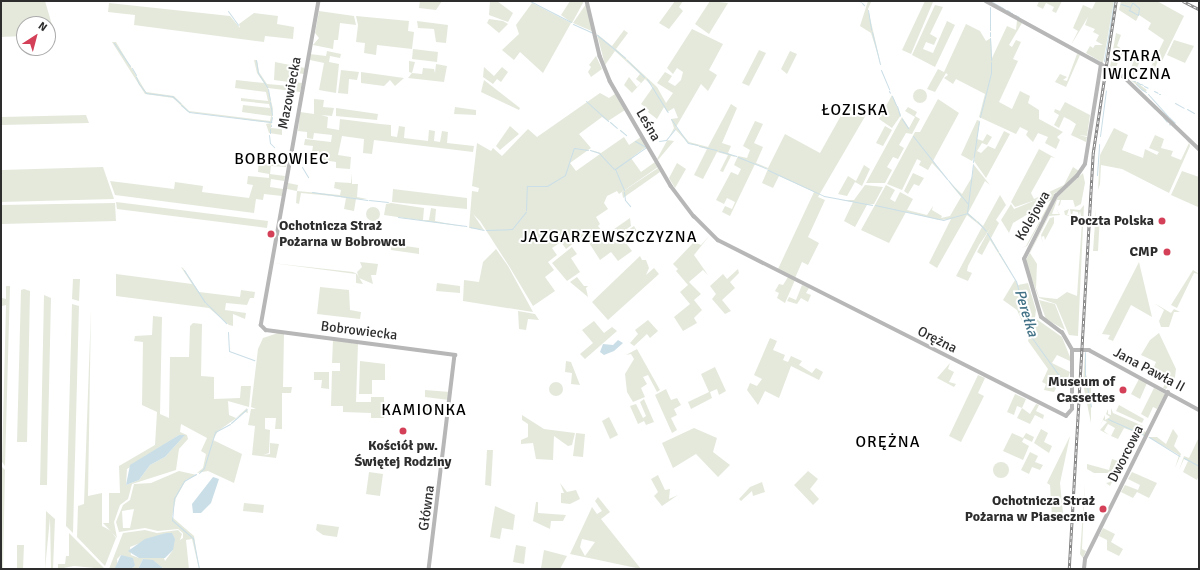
<!DOCTYPE html>
<meta charset="utf-8">
<style>
body{margin:0}
#map{position:relative;width:1200px;height:570px;overflow:hidden;background:#fff;font-family:Signika,sans-serif}
div>[style]{position:absolute}
.green>*{inset:0;background:#e4e9dc}
.round{border-radius:50%}
.water>*{inset:0;background:#cadee7}
.stream>*{height:1px;margin:-0.5px;padding:0 0.5px;transform-origin:0.5px;border-radius:0.5px;background:#cadee7}
.secondary>*{height:3.5px;margin:-1.75px;padding:0 1.75px;transform-origin:1.75px;border-radius:1.75px;background:#b7b7b7}
.rail>*{height:2.5px;margin-top:-1.25px;transform-origin:0;background:repeating-linear-gradient(90deg,#fff 0 3px,#828282 0 6px);box-sizing:border-box;border-block:1px solid #828282}
.dots>*{width:11px;height:11px;translate:-50% -50%;box-sizing:border-box;border:2px solid #fff;border-radius:50%}
span{translate:-50% -50%;white-space:nowrap;text-align:center;line-height:1.15;-webkit-text-stroke:4px #fff;paint-order:stroke}
.street-label{font-size:14px;color:#2d2d2d}
.poi-label{font-size:14px;color:#2d2d2d;font-weight:700}
.right{translate:-100% -50%;text-align:right}
.left{translate:0 -50%;text-align:left}
.water-label{font-size:15px;color:#437287;font-style:italic}
.quarter-label{font-size:16px;color:#000;letter-spacing:1px}
.frame{position:absolute;inset:0;border:2px solid #2d2d2d;pointer-events:none}
.north{position:absolute;left:16px;top:16px;width:40px;height:40px;box-sizing:border-box;background:#fff;border:1px solid #ababab;border-radius:50%;rotate:36deg;font-size:11px;font-weight:700;line-height:16px;text-align:center;color:#2d2d2d}
.north::after{content:'';display:block;margin:auto;width:14px;height:18px;background:#d34058;clip-path:polygon(50% 0,100% 100%,50% 72%,0 100%)}
</style>
<div id="map">
<div class="green">
<i style="clip-path:polygon(1px 1px,45px 1px,55px 35px,48px 35px,48px 24px,24px 24px,24px 36px,1px 37px)"></i>
<i style="clip-path:polygon(420px 1px,442px 1px,436px 10px,419px 8px)"></i>
<i style="clip-path:polygon(490px 1px,497px 1px,513px 13px,508px 22px,489px 15px)"></i>
<i style="clip-path:polygon(570px 1px,584px 1px,572px 23px,561px 15px)"></i>
<i style="clip-path:polygon(675px 1px,683px 1px,679px 7px,683px 11px,669px 29px,659px 23px)"></i>
<i style="clip-path:polygon(710px 1px,728px 3px,709px 34px,695px 24px)"></i>
<i style="clip-path:polygon(868px 1px,871px 2px,868px 9px,881px 65px,871px 33px,860px 26px)"></i>
<i style="clip-path:polygon(925px 1px,933px 2px,911px 54px,902px 50px)"></i>
<i style="clip-path:polygon(1039px 1px,1062px 1px,1056px 13px,1052px 11px,1054px 7px,1046px 3px,1043px 9px,1037px 6px)"></i>
<i style="clip-path:polygon(1096px 1px,1114px 1px,1103px 63px,1086px 53px,1090px 46px,1093px 48px,1095px 45px,1103px 45px,1096px 41px,1099px 35px,1093px 32px,1095px 29px,1085px 25px,1088px 17px,1071px 45px,1078px 31px,1073px 28px,1083px 5px,1092px 9px)"></i>
<i style="clip-path:polygon(1121px 1px,1157px 1px,1184px 16px,1161px 63px,1158px 61px,1155px 68px,1151px 67px,1164px 40px,1148px 29px,1151px 23px,1139px 15px,1136px 21px,1119px 10px)"></i>
<i style="clip-path:polygon(109px 3px,230px 16px,240px 28px,239px 24px,254px 13px,278px 16px,277px 24px,294px 27px,293px 39px,265px 36px,264px 42px,134px 25px,135px 15px,108px 12px)"></i>
<i style="clip-path:polygon(532px 3px,571px 23px,543px 73px,520px 52px,514px 60px,502px 50px,519px 34px,516px 25px)"></i>
<i style="clip-path:polygon(586px 4px,594px 32px,573px 23px)"></i>
<i style="clip-path:polygon(935px 5px,943px 7px,930px 34px,937px 38px,934px 45px,926px 42px,923px 49px,933px 53px,947px 21px,955px 25px,935px 67px,912px 55px)"></i>
<i style="clip-path:polygon(319px 11px,354px 16px,356px 25px,340px 23px,338px 40px,334px 40px,333px 49px,313px 45px,319px 38px,315px 33px)"></i>
<i style="clip-path:polygon(356px 16px,409px 21px,408px 31px,414px 32px,412px 49px,377px 45px,376px 55px,364px 53px,365px 43px,356px 42px,358px 25px)"></i>
<i style="clip-path:polygon(489px 19px,503px 21px,508px 24px,499px 33px,487px 23px)"></i>
<i style="clip-path:polygon(1017px 20px,1022px 23px,1009px 45px,1012px 47px,1016px 40px,1021px 42px,1013px 59px,1018px 61px,999px 102px,1012px 109px,1020px 91px,1030px 96px,1028px 103px,1039px 110px,1039px 119px,1063px 132px,1057px 137px,1060px 140px,1056px 149px,1045px 143px,1048px 137px,1038px 133px,1033px 142px,1026px 135px,1028px 131px,1020px 127px,1016px 134px,979px 117px,985px 94px,956px 79px,953px 84px,944px 78px,948px 75px,946px 73px,935px 92px,927px 89px,938px 69px,944px 72px,966px 24px,980px 31px,986px 41px,991px 38px,992px 58px,1007px 26px,1016px 30px)"></i>
<i style="clip-path:polygon(417px 21px,448px 25px,446px 43px,436px 42px,434px 29px,418px 28px)"></i>
<i style="clip-path:polygon(692px 29px,723px 44px,709px 70px,717px 75px,708px 91px,701px 84px,676px 127px,689px 142px,708px 147px,731px 104px,737px 108px,722px 143px,731px 146px,728px 153px,736px 157px,731px 156px,723px 172px,720px 171px,728px 155px,717px 152px,703px 179px,694px 175px,707px 149px,688px 143px,675px 129px,667px 140px,674px 141px,658px 160px,657px 159px,674px 128px,671px 119px,678px 118px,674px 108px,667px 112px,664px 107px,657px 119px,648px 112px,649px 110px,641px 104px,653px 87px,645px 79px,632px 93px,624px 85px,629px 77px,637px 87px,641px 83px,636px 79px,640px 74px,615px 51px,605px 65px,597px 34px,612px 46px,624px 30px,628px 33px,616px 49px,657px 87px,666px 103px,673px 93px,657px 83px,665px 72px,672px 76px,668px 82px,675px 86px,681px 80px,683px 72px,677px 68px,673px 74px,667px 68px)"></i>
<i style="clip-path:polygon(1116px 33px,1121px 35px,1117px 46px,1124px 50px,1115px 69px,1110px 67px)"></i>
<i style="clip-path:polygon(1174px 40px,1194px 46px,1185px 63px,1167px 55px)"></i>
<i style="clip-path:polygon(112px 42px,116px 42px,146px 92px,174px 96px,189px 111px,270px 121px,271px 116px,242px 112px,243px 105px,270px 108px,269px 104px,241px 101px,241px 98px,268px 101px,266px 92px,235px 88px,236px 80px,264px 83px,257px 73px,254px 60px,257px 60px,259px 72px,267px 84px,290px 86px,289px 82px,274px 80px,275px 62px,305px 68px,304px 74px,290px 72px,289px 81px,302px 83px,300px 92px,268px 88px,273px 109px,271px 128px,282px 129px,282px 135px,269px 133px,266px 124px,271px 123px,188px 112px,173px 98px,145px 94px)"></i>
<i style="clip-path:polygon(413px 49px,438px 52px,437px 62px,412px 59px)"></i>
<i style="clip-path:polygon(759px 50px,766px 53px,749px 86px,742px 83px)"></i>
<i style="clip-path:polygon(327px 51px,341px 54px,340px 58px,330px 56px,329px 62px,339px 64px,336px 93px,319px 90px,324px 63px,310px 60px,310px 54px,326px 56px)"></i>
<i style="clip-path:polygon(790px 51px,797px 54px,787px 74px,781px 69px)"></i>
<i style="clip-path:polygon(1077px 54px,1080px 55px,1066px 87px,1055px 82px,1060px 74px,1067px 77px,1063px 80px,1067px 81px)"></i>
<i style="clip-path:polygon(596px 56px,602px 69px,591px 77px,588px 72px,591px 67px,589px 65px)"></i>
<i style="clip-path:polygon(1135px 58px,1140px 61px,1132px 79px,1147px 90px,1145px 92px,1127px 77px)"></i>
<i style="clip-path:polygon(409px 61px,415px 62px,412px 73px,422px 74px,423px 68px,434px 69px,435px 73px,436px 64px,447px 66px,444px 82px,408px 78px,412px 73px,409px 72px)"></i>
<i style="clip-path:polygon(484px 67px,494px 76px,502px 67px,508px 72px,501px 82px,497px 79px,493px 84px,483px 77px)"></i>
<i style="clip-path:polygon(341px 70px,359px 72px,357px 80px,349px 79px,348px 94px,338px 93px)"></i>
<i style="clip-path:polygon(361px 72px,404px 78px,395px 86px,390px 80px,384px 86px,361px 83px)"></i>
<i style="clip-path:polygon(484px 80px,520px 108px,519px 110px,481px 92px)"></i>
<i class="round" style="left:913px;top:89px;width:14px;height:14px"></i>
<i style="clip-path:polygon(600px 93px,609px 98px,615px 94px,625px 110px,608px 121px,602px 117px,579px 134px,591px 148px,570px 163px,576px 171px,600px 154px,591px 150px,601px 153px,624px 137px,629px 145px,617px 153px,641px 137px,646px 147px,631px 158px,641px 172px,655px 162px,658px 167px,619px 194px,617px 191px,607px 196px,604px 203px,608px 209px,596px 217px,600px 224px,598px 226px,611px 242px,634px 226px,638px 233px,625px 242px,632px 251px,618px 261px,611px 252px,600px 260px,584px 235px,566px 249px,561px 242px,552px 248px,557px 255px,548px 262px,554px 270px,545px 277px,555px 291px,533px 306px,509px 266px,480px 221px,473px 214px,484px 230px,469px 228px,472px 191px,478px 192px,479px 188px,472px 186px,477px 143px,491px 151px,493px 148px,502px 156px,528px 129px,537px 137px)"></i>
<i style="clip-path:polygon(892px 95px,901px 115px,892px 128px,879px 119px)"></i>
<i style="clip-path:polygon(314px 99px,324px 100px,323px 107px,334px 108px,332px 116px,321px 115px,328px 117px,327px 128px,339px 130px,340px 119px,380px 124px,391px 125px,391px 136px,397px 137px,399px 126px,405px 127px,404px 138px,428px 141px,429px 130px,435px 131px,434px 141px,440px 142px,442px 131px,448px 132px,447px 143px,474px 146px,473px 152px,374px 140px,372px 154px,363px 153px,364px 139px,342px 136px,338px 155px,351px 157px,350px 169px,336px 168px,336px 162px,311px 158px,313px 146px,304px 145px,305px 139px,331px 142px,332px 135px,314px 133px,313px 139px,307px 138px,307px 132px,298px 131px,300px 112px,314px 114px)"></i>
<i style="clip-path:polygon(938px 99px,959px 113px,933px 161px,947px 179px,932px 163px,928px 170px,919px 165px,921px 161px,917px 159px,902px 190px,887px 184px,915px 132px,920px 132px)"></i>
<i style="clip-path:polygon(1065px 102px,1090px 115px,1087px 136px,1079px 135px,1087px 137px,1086px 142px,1071px 135px,1076px 124px,1070px 120px,1064px 117px,1059px 128px,1054px 125px,1059px 115px,1054px 112px,1055px 109px,1060px 111px)"></i>
<i style="clip-path:polygon(848px 103px,867px 113px,818px 197px,825px 200px,808px 237px,819px 243px,808px 265px,802px 262px,795px 278px,778px 269px,814px 192px,779px 176px,773px 188px,762px 183px,768px 169px,755px 164px,730px 216px,722px 212px,725px 206px,732px 209px,735px 202px,727px 198px,724px 204px,716px 200px,731px 172px,738px 175px,741px 169px,734px 165px,738px 156px,747px 158px,750px 150px,743px 146px,755px 121px,763px 124px,754px 143px,763px 147px,756px 163px,768px 168px,785px 134px,820px 153px)"></i>
<i style="clip-path:polygon(455px 107px,476px 110px,476px 115px,454px 114px)"></i>
<i style="clip-path:polygon(908px 107px,917px 112px,915px 116px,920px 119px,912px 134px,906px 133px,899px 145px,904px 148px,898px 159px,893px 157px,887px 167px,892px 170px,885px 183px,866px 183px,902px 117px,909px 128px,915px 117px,905px 111px)"></i>
<i style="clip-path:polygon(336px 108px,378px 114px,377px 120px,336px 116px)"></i>
<i style="clip-path:polygon(86px 115px,89px 123px,1px 125px,1px 117px)"></i>
<i style="clip-path:polygon(977px 120px,980px 121px,977px 139px,983px 141px,987px 134px,992px 137px,987px 145px,982px 143px,977px 151px,981px 153px,988px 146px,995px 149px,1004px 131px,1010px 134px,986px 178px,974px 161px,975px 156px,972px 161px,961px 155px)"></i>
<i style="clip-path:polygon(510px 126px,519px 134px,500px 150px,496px 146px)"></i>
<i style="clip-path:polygon(885px 126px,892px 130px,883px 146px,876px 143px)"></i>
<i style="clip-path:polygon(1114px 128px,1128px 135px,1122px 150px,1143px 158px,1145px 149px,1157px 155px,1159px 152px,1149px 148px,1155px 135px,1164px 139px,1161px 148px,1173px 151px,1171px 156px,1181px 160px,1189px 143px,1186px 140px,1189px 142px,1190px 146px,1169px 193px,1122px 169px,1101px 165px,1100px 184px,1098px 190px,1100px 155px)"></i>
<i style="clip-path:polygon(1039px 149px,1055px 158px,1051px 157px,1031px 193px,1034px 199px,1064px 185px,1073px 167px,1079px 171px,1058px 192px,1015px 207px,1011px 202px)"></i>
<i style="clip-path:polygon(259px 159px,287px 162px,286px 167px,271px 166px,270px 174px,285px 176px,284px 181px,271px 179px,270px 187px,283px 189px,282px 196px,264px 194px,263px 200px,256px 199px,254px 213px,115px 195px,110px 181px,174px 189px,175px 182px,203px 186px,202px 192px,249px 198px,253px 185px,247px 184px,248px 176px,269px 178px,269px 174px,258px 172px)"></i>
<i style="clip-path:polygon(677px 163px,686px 169px,675px 188px,669px 178px)"></i>
<i style="clip-path:polygon(864px 165px,870px 169px,862px 186px,855px 182px,847px 196px,838px 194px,848px 176px,856px 181px)"></i>
<i style="clip-path:polygon(974px 165px,990px 185px,985px 181px,968px 213px,983px 226px,1000px 195px,1006px 205px,979px 245px,968px 266px,967px 271px,972px 273px,968px 281px,956px 276px,982px 227px,967px 215px,937px 268px,929px 263px,951px 219px,939px 220px,906px 212px,889px 243px,861px 230px,886px 185px,895px 190px,890px 199px,895px 202px,900px 192px,913px 199px,907px 210px,927px 215px,933px 206px,932px 210px,942px 216px,941px 218px,950px 216px,961px 197px,948px 181px,962px 194px,972px 177px)"></i>
<i style="clip-path:polygon(103px 167px,114px 199px,1px 202px,1px 170px)"></i>
<i style="clip-path:polygon(658px 168px,660px 172px,623px 198px,622px 192px)"></i>
<i style="clip-path:polygon(1182px 171px,1199px 177px,1198px 207px,1171px 195px)"></i>
<i style="clip-path:polygon(352px 173px,352px 184px,358px 184px,357px 197px,367px 199px,356px 199px,354px 211px,344px 209px,346px 198px,332px 196px,301px 193px,299px 204px,296px 203px,297px 191px,287px 189px,288px 183px,298px 185px,297px 191px,340px 195px,341px 190px,334px 188px,335px 182px,351px 183px)"></i>
<i style="clip-path:polygon(913px 173px,924px 178px,919px 186px,914px 184px,908px 194px,904px 191px)"></i>
<i style="clip-path:polygon(1083px 173px,1085px 183px,1081px 204px,1075px 207px,1073px 200px,1061px 200px,1060px 205px,1058px 206px,1060px 200px,1057px 200px,1052px 214px,1059px 214px,1056px 208px,1060px 215px,1049px 216px,1030px 253px,1037px 264px,1036px 288px,1039px 297px,1057px 299px,1067px 292px,1077px 296px,1082px 221px,1080px 211px,1079px 216px,1078px 212px,1073px 211px,1072px 215px,1070px 216px,1065px 215px,1064px 211px,1069px 209px,1067px 215px,1071px 215px,1070px 209px,1080px 210px,1084px 205px,1078px 336px,1069px 335px,1056px 304px,1039px 298px,1025px 262px,1058px 196px)"></i>
<i style="clip-path:polygon(865px 185px,883px 187px,874px 204px,867px 205px,855px 227px,844px 221px,853px 202px,841px 200px,854px 200px)"></i>
<i style="clip-path:polygon(393px 189px,467px 198px,467px 209px,392px 202px)"></i>
<i style="clip-path:polygon(1052px 193px,1056px 194px,1027px 246px,1021px 248px,1026px 246px,1051px 200px,1013px 223px,1009px 233px,1001px 220px,1011px 204px,1014px 209px)"></i>
<i style="clip-path:polygon(116px 202px,268px 221px,267px 228px,117px 209px)"></i>
<i style="clip-path:polygon(115px 203px,116px 221px,2px 224px,1px 220px,1px 205px)"></i>
<i style="clip-path:polygon(391px 203px,424px 208px,423px 220px,429px 220px,431px 208px,436px 209px,435px 221px,466px 227px,384px 215px,386px 204px)"></i>
<i class="round" style="left:366px;top:207px;width:14px;height:14px"></i>
<i style="clip-path:polygon(1096px 209px,1096px 216px,1100px 216px,1098px 251px,1093px 251px)"></i>
<i style="clip-path:polygon(1054px 217px,1054px 223px,1045px 240px,1044px 236px,1041px 237px,1043px 243px,1041px 235px,1050px 218px)"></i>
<i style="clip-path:polygon(630px 218px,631px 226px,611px 240px,607px 234px)"></i>
<i style="clip-path:polygon(995px 219px,999px 223px,991px 238px,1018px 285px,1028px 283px,1036px 310px,1035px 318px,1062px 337px,1072px 362px,1057px 355px,1052px 363px,1070px 372px,1068px 378px,1072px 378px,1071px 383px,1060px 381px,1054px 392px,1044px 390px,1046px 384px,1042px 382px,1048px 369px,1028px 341px,1029px 337px,1017px 310px,1003px 300px,1015px 280px,990px 240px,982px 255px,977px 252px)"></i>
<i style="clip-path:polygon(710px 235px,694px 255px,708px 275px,703px 270px,689px 282px,701px 294px,694px 300px,702px 310px,694px 318px,697px 323px,683px 331px,674px 317px,690px 304px,680px 292px,688px 285px,676px 271px,678px 269px,673px 264px,694px 242px,701px 245px)"></i>
<i style="clip-path:polygon(391px 244px,419px 248px,419px 254px,391px 250px)"></i>
<i style="clip-path:polygon(572px 247px,577px 254px,571px 258px,580px 272px,567px 281px,552px 263px)"></i>
<i style="clip-path:polygon(496px 249px,508px 266px,533px 312px,463px 301px,464px 280px,479px 282px,483px 262px)"></i>
<i style="clip-path:polygon(640px 256px,642px 260px,646px 260px,649px 268px,646px 275px,654px 268px,659px 274px,608px 320px,592px 302px)"></i>
<i style="clip-path:polygon(360px 262px,378px 264px,376px 275px,371px 275px,373px 284px,359px 278px,357px 272px,362px 267px)"></i>
<i style="clip-path:polygon(1139px 262px,1152px 317px,1131px 305px,1113px 341px,1108px 339px,1110px 335px,1102px 334px)"></i>
<i style="clip-path:polygon(272px 263px,353px 272px,357px 274px,363px 284px,356px 283px,356px 274px)"></i>
<i style="clip-path:polygon(181px 267px,183px 268px,199px 292px,240px 297px,241px 290px,255px 292px,254px 298px,250px 298px,247px 305px,226px 303px,225px 310px,246px 313px,245px 319px,233px 314px,233px 326px,229px 325px,209px 308px,116px 296px,116px 274px,192px 284px)"></i>
<i style="clip-path:polygon(738px 269px,739px 273px,730px 282px,735px 288px,722px 300px,731px 311px,725px 314px,712px 299px,716px 294px,710px 286px,723px 274px,727px 279px)"></i>
<i style="clip-path:polygon(1193px 270px,1199px 274px,1194px 273px,1177px 308px,1171px 305px)"></i>
<i style="clip-path:polygon(577px 277px,584px 286px,588px 286px,586px 288px,588px 297px,570px 282px)"></i>
<i style="clip-path:polygon(788px 277px,795px 280px,785px 303px,777px 298px,779px 293px,775px 291px,779px 284px,783px 285px)"></i>
<i style="clip-path:polygon(73px 279px,80px 279px,79px 301px,72px 299px)"></i>
<i style="clip-path:polygon(437px 283px,460px 286px,460px 293px,436px 291px)"></i>
<i style="clip-path:polygon(1px 285px,2px 298px,6px 299px,6px 286px,10px 286px,5px 466px,2px 462px,6px 305px,2px 306px,1px 360px)"></i>
<i style="clip-path:polygon(802px 285px,809px 288px,806px 293px,811px 295px,808px 302px,801px 298px,797px 304px,787px 301px,789px 297px,796px 300px)"></i>
<i style="clip-path:polygon(320px 287px,349px 290px,350px 310px,361px 312px,360px 319px,317px 314px)"></i>
<i style="clip-path:polygon(24px 289px,30px 291px,27px 442px,17px 442px,21px 290px)"></i>
<i style="clip-path:polygon(44px 295px,51px 298px,48px 434px,47px 485px,40px 485px)"></i>
<i style="clip-path:polygon(1039px 300px,1055px 304px,1065px 330px,1046px 319px)"></i>
<i style="clip-path:polygon(1154px 303px,1171px 313px,1174px 309px,1180px 312px,1174px 312px,1169px 327px,1161px 327px,1159px 321px,1164px 310px)"></i>
<i style="clip-path:polygon(72px 304px,79px 306px,73px 533px,66px 526px)"></i>
<i style="clip-path:polygon(91px 309px,88px 496px,102px 493px,102px 526px,111px 531px,116px 538px,105px 566px,77px 537px,78px 506px,84px 504px)"></i>
<i style="clip-path:polygon(518px 311px,535px 314px,539px 320px,528px 319px,526px 330px,519px 329px)"></i>
<i style="clip-path:polygon(evenodd,153px 316px,162px 317px,160px 414px,169px 418px,170px 357px,189px 357px,190px 326px,193px 323px,202px 324px,201px 376px,214px 377px,214px 399px,240px 398px,241px 386px,251px 386px,249px 407px,228px 401px,229px 415px,236px 418px,247px 408px,248px 413px,245px 412px,218px 431px,213px 440px,242px 454px,234px 483px,208px 471px,197px 473px,203px 468px,206px 454px,201px 451px,207px 438px,181px 424px,180px 432px,187px 435px,188px 439px,179px 449px,176px 470px,132px 484px,128px 499px,120px 505px,114px 522px,117px 538px,103px 523px,109px 523px,109px 493px,120px 493px,119px 466px,155px 445px,157px 412px,142px 405px,143px 342px,134px 341px,135px 336px,152px 335px,153px 316px,179px 435px,184px 436px,165px 457px,150px 465px,139px 480px,126px 485px,127px 469px,179px 435px)"></i>
<i style="clip-path:polygon(648px 320px,658px 331px,650px 338px,647px 334px,634px 346px,630px 343px,638px 334px,635px 330px)"></i>
<i style="clip-path:polygon(594px 321px,604px 333px,612px 327px,617px 331px,585px 359px,580px 354px,593px 343px,582px 330px)"></i>
<i style="clip-path:polygon(278px 333px,284px 334px,283px 387px,292px 387px,291px 393px,282px 393px,282px 429px,275px 429px,276px 418px,265px 418px,265px 429px,270px 430px,269px 453px,263px 455px,270px 454px,270px 443px,279px 444px,276px 458px,252px 455px,255px 426px,248px 425px,251px 409px,256px 409px,251px 407px,258px 349px,263px 338px)"></i>
<i style="clip-path:polygon(1159px 333px,1176px 369px,1175px 377px,1166px 389px,1163px 388px,1169px 376px,1154px 367px,1156px 362px,1141px 355px,1150px 340px)"></i>
<i style="clip-path:polygon(770px 338px,777px 341px,773px 350px,785px 355px,783px 360px,788px 362px,791px 356px,802px 361px,799px 365px,812px 373px,816px 368px,823px 372px,819px 380px,791px 366px,779px 398px,765px 391px,758px 405px,747px 390px,750px 383px,757px 386px,762px 379px,754px 375px)"></i>
<i style="clip-path:polygon(333px 340px,358px 344px,356px 402px,371px 402px,371px 397px,384px 397px,384px 418px,371px 418px,371px 413px,343px 412px,343px 406px,331px 406px,332px 371px,340px 371px,340px 363px,332px 363px)"></i>
<i style="clip-path:polygon(637px 349px,660px 390px,657px 392px,648px 375px,643px 377px,647px 384px,641px 388px,645px 397px,633px 402px,627px 392px,625px 374px,634px 359px,631px 354px,626px 355px)"></i>
<i style="clip-path:polygon(1085px 351px,1086px 375px,1091px 384px,1091px 423px,1083px 384px)"></i>
<i style="clip-path:polygon(360px 361px,385px 364px,385px 380px,372px 380px,372px 394px,359px 394px)"></i>
<i style="clip-path:polygon(566px 361px,571px 362px,580px 385px,571px 384px,572px 373px,565px 372px)"></i>
<i style="clip-path:polygon(950px 363px,948px 369px,954px 372px,949px 382px,956px 384px,954px 387px,937px 378px)"></i>
<i style="clip-path:polygon(715px 367px,726px 391px,719px 395px,717px 389px,710px 392px,712px 398px,691px 409px,688px 402px,709px 392px,701px 374px)"></i>
<i style="clip-path:polygon(314px 372px,329px 372px,329px 389px,321px 388px,322px 380px,314px 380px)"></i>
<i style="clip-path:polygon(978px 375px,985px 378px,978px 393px,984px 396px,961px 442px,949px 436px)"></i>
<i style="clip-path:polygon(1139px 379px,1147px 383px,1140px 399px,1131px 394px)"></i>
<i class="round" style="left:549px;top:382px;width:14px;height:14px"></i>
<i style="clip-path:polygon(1154px 388px,1165px 394px,1157px 409px,1153px 407px,1148px 418px,1141px 414px)"></i>
<i style="clip-path:polygon(666px 389px,671px 400px,677px 398px,681px 405px,674px 409px,677px 415px,671px 418px,677px 430px,672px 433px,655px 395px)"></i>
<i style="clip-path:polygon(425px 390px,450px 392px,449px 400px,425px 397px)"></i>
<i style="clip-path:polygon(1015px 394px,1026px 399px,1022px 408px,1030px 414px,1036px 404px,1039px 405px,1036px 411px,1044px 415px,1043px 419px,1035px 415px,1030px 424px,1017px 418px,1022px 408px,1017px 406px,1014px 415px,1007px 412px)"></i>
<i style="clip-path:polygon(644px 399px,654px 422px,646px 425px,644px 421px,638px 424px,630px 406px,636px 404px,643px 418px,646px 416px,640px 402px)"></i>
<i style="clip-path:polygon(424px 404px,448px 407px,448px 414px,424px 412px)"></i>
<i style="clip-path:polygon(1119px 405px,1144px 419px,1142px 423px,1116px 411px)"></i>
<i style="clip-path:polygon(1111px 408px,1113px 413px,1143px 426px,1142px 431px,1147px 432px,1145px 436px,1124px 428px,1118px 439px,1111px 436px,1115px 428px,1108px 424px,1104px 431px,1109px 435px,1100px 430px,1107px 422px,1103px 420px,1100px 426px,1105px 415px,1105px 420px,1110px 417px,1106px 414px,1108px 409px,1108px 414px,1111px 415px)"></i>
<i style="clip-path:polygon(522px 415px,544px 429px,575px 433px,572px 445px,568px 446px,554px 436px,553px 460px,536px 459px,533px 443px,521px 444px,521px 440px,528px 437px,528px 424px,522px 420px)"></i>
<i style="clip-path:polygon(609px 417px,618px 435px,610px 439px,602px 421px)"></i>
<i style="clip-path:polygon(694px 428px,717px 438px,713px 452px,730px 465px,718px 477px,696px 454px,673px 468px,662px 443px)"></i>
<i style="clip-path:polygon(1041px 429px,1048px 433px,1044px 442px,1052px 446px,1049px 453px,1034px 443px)"></i>
<i style="clip-path:polygon(1173px 429px,1178px 436px,1174px 446px,1181px 454px,1175px 468px,1179px 455px,1148px 437px,1157px 437px,1166px 444px)"></i>
<i style="clip-path:polygon(576px 433px,585px 434px,583px 457px,573px 456px)"></i>
<i style="clip-path:polygon(1012px 433px,1023px 438px,1026px 433px,1034px 437px,1032px 442px,1024px 438px,1022px 442px,1029px 446px,1023px 460px,1003px 451px)"></i>
<i style="clip-path:polygon(1070px 436px,1060px 483px,1063px 513px,1057px 512px,1057px 518px,1052px 517px,1050px 485px,1047px 483px)"></i>
<i style="clip-path:polygon(1199px 437px,1199px 475px,1197px 480px,1183px 472px,1188px 461px,1184px 459px,1179px 470px,1184px 456px,1189px 458px)"></i>
<i style="clip-path:polygon(487px 450px,493px 450px,491px 486px,485px 485px)"></i>
<i style="clip-path:polygon(1030px 452px,1038px 456px,1035px 462px,1043px 465px,1040px 470px,1032px 467px,1029px 474px,1021px 470px)"></i>
<i style="clip-path:polygon(1112px 459px,1118px 461px,1111px 472px,1114px 478px,1110px 486px,1106px 483px,1110px 482px,1109px 473px,1094px 473px,1087px 469px,1087px 464px,1109px 470px)"></i>
<i class="round" style="left:993px;top:462px;width:16px;height:16px"></i>
<i style="clip-path:polygon(2px 467px,5px 470px,3px 569px,1px 569px)"></i>
<i style="clip-path:polygon(evenodd,179px 471px,197px 475px,186px 480px,176px 498px,172px 517px,194px 536px,199px 569px,192px 539px,186px 540px,189px 569px,164px 569px,155px 562px,143px 559px,138px 569px,131px 569px,135px 566px,121px 555px,117px 559px,118px 569px,109px 569px,123px 533px,145px 530px,157px 533px,178px 530px,182px 534px,180px 540px,183px 538px,183px 533px,178px 529px,158px 531px,145px 528px,119px 532px,116px 522px,123px 505px,130px 500px,134px 484px,151px 483px,179px 471px,134px 509px,130px 528px,123px 528px,122px 511px,134px 509px,179px 471px,166px 533px,173px 550px,165px 561px,164px 558px,139px 558px,131px 555px,130px 547px,166px 533px)"></i>
<i style="clip-path:polygon(808px 471px,818px 479px,810px 489px,819px 499px,813px 505px,794px 485px)"></i>
<i style="clip-path:polygon(369px 472px,383px 474px,380px 496px,366px 494px)"></i>
<i style="clip-path:polygon(1132px 472px,1157px 483px,1149px 498px,1137px 492px,1133px 498px,1121px 492px,1125px 485px,1138px 490px,1140px 485px,1128px 479px)"></i>
<i style="clip-path:polygon(658px 475px,665px 490px,670px 489px,669px 499px,678px 495px,662px 506px,654px 496px,658px 492px,651px 479px)"></i>
<i style="clip-path:polygon(762px 482px,765px 492px,753px 496px,752px 491px,741px 501px,739px 499px,750px 487px)"></i>
<i style="clip-path:polygon(560px 483px,567px 492px,576px 490px,580px 499px,570px 504px,561px 503px,561px 493px,564px 493px)"></i>
<i style="clip-path:polygon(1085px 483px,1082px 549px,1086px 551px,1083px 558px,1080px 554px)"></i>
<i style="clip-path:polygon(evenodd,598px 497px,610px 512px,601px 519px,641px 569px,570px 554px,592px 507px,597px 514px,602px 511px,595px 501px,598px 497px,582px 539px,595px 542px,585px 556px,580px 547px,582px 539px)"></i>
<i style="clip-path:polygon(536px 502px,538px 502px,538px 513px,566px 515px,563px 521px,551px 521px,550px 529px,533px 521px)"></i>
<i style="clip-path:polygon(244px 503px,264px 505px,263px 513px,243px 511px)"></i>
<i style="clip-path:polygon(495px 506px,515px 515px,513px 530px,502px 528px,500px 539px,490px 537px)"></i>
<i style="clip-path:polygon(46px 511px,55px 519px,53px 569px,51px 569px,50px 518px,45px 569px)"></i>
<i style="clip-path:polygon(317px 524px,339px 527px,337px 537px,323px 535px,316px 530px)"></i>
<i style="clip-path:polygon(1103px 528px,1115px 534px,1111px 542px,1123px 549px,1119px 556px,1107px 550px,1107px 540px,1099px 536px)"></i>
<i style="clip-path:polygon(69px 533px,105px 569px,74px 566px,58px 569px,58px 564px,65px 564px,66px 556px,69px 556px)"></i>
<i style="clip-path:polygon(17px 545px,24px 545px,23px 569px,17px 569px)"></i>
<i style="clip-path:polygon(516px 545px,526px 547px,524px 564px,513px 562px)"></i>
<i style="clip-path:polygon(544px 550px,567px 556px,560px 569px,541px 568px)"></i>
</div>
<div class="water">
<i style="clip-path:polygon(618px 340px,623px 343px,614px 351px,604px 355px,600px 352px,603px 344px,613px 345px)"></i>
<i style="clip-path:polygon(179px 435px,185px 435px,165px 457px,150px 465px,139px 480px,126px 485px,130px 465px)"></i>
<i style="clip-path:polygon(213px 477px,219px 479px,211px 503px,201px 513px,193px 513px,192px 504px)"></i>
<i style="clip-path:polygon(166px 533px,172px 533px,175px 539px,173px 550px,165px 558px,139px 558px,128px 551px,145px 539px)"></i>
<i style="clip-path:polygon(121px 555px,133px 558px,135px 566px,131px 569px,115px 568px)"></i>
<i style="clip-path:polygon(143px 559px,153px 560px,164px 569px,138px 569px)"></i>
</div>
<div class="stream">
<i style="left:530px;top:1px;width:46px;rotate:27.1deg"></i>
<i style="left:860px;top:1px;width:1px;rotate:45deg"></i>
<i style="left:992px;top:2px;width:13px;rotate:29deg"></i>
<i style="left:862px;top:3px;width:3px;rotate:45deg"></i>
<i style="left:1132px;top:3px;width:8px;rotate:113deg"></i>
<i style="left:1129px;top:10px;width:10px;rotate:29deg"></i>
<i style="left:1138px;top:15px;width:7px;rotate:-82deg"></i>
<i style="left:1139px;top:8px;width:8px;rotate:-140deg"></i>
<i style="left:1121px;top:4px;width:9px;rotate:18deg"></i>
<i style="left:990px;top:7px;width:23px;rotate:90deg"></i>
<i style="left:1004px;top:9px;width:1px;rotate:45deg"></i>
<i style="left:868px;top:10px;width:20px;rotate:81deg"></i>
<i style="left:1007px;top:10px;width:4px;rotate:34deg"></i>
<i style="left:228px;top:11px;width:17px;rotate:54deg"></i>
<i style="left:1011px;top:13px;width:1px"></i>
<i style="left:1015px;top:15px;width:4px;rotate:27deg"></i>
<i style="left:573px;top:24px;width:22px;rotate:24deg"></i>
<i style="left:872px;top:32px;width:33px;rotate:76deg"></i>
<i style="left:597px;top:35px;width:36px;rotate:39deg"></i>
<i style="left:990px;top:36px;width:4px;rotate:-90deg"></i>
<i style="left:990px;top:38px;width:22px;rotate:87deg"></i>
<i style="left:114px;top:43px;width:28px;rotate:55deg"></i>
<i style="left:1091px;top:57px;width:8px;rotate:30deg"></i>
<i style="left:256px;top:60px;width:13px;rotate:81deg"></i>
<i style="left:258px;top:73px;width:17px;rotate:57deg"></i>
<i style="left:627px;top:60px;width:24px;rotate:45deg"></i>
<i style="left:1104px;top:61px;width:61px;rotate:-80.5deg"></i>
<i style="left:132px;top:68px;width:8px;rotate:60deg"></i>
<i style="left:1112px;top:68px;width:3px;rotate:18deg"></i>
<i style="left:881px;top:70px;width:21px;rotate:67deg"></i>
<i style="left:1116px;top:70px;width:1px"></i>
<i style="left:1118px;top:71px;width:2px;rotate:27deg"></i>
<i style="left:136px;top:77px;width:8px;rotate:67deg"></i>
<i style="left:647px;top:79px;width:39px;rotate:58deg"></i>
<i style="left:1132px;top:80px;width:3px;rotate:18deg"></i>
<i style="left:1137px;top:82px;width:4px;rotate:34deg"></i>
<i style="left:1136px;top:84px;width:6px;rotate:45deg"></i>
<i style="left:1141px;top:84px;width:2px;rotate:27deg"></i>
<i style="left:140px;top:85px;width:10px;rotate:53deg"></i>
<i style="left:146px;top:93px;width:26px;rotate:7deg"></i>
<i style="left:172px;top:96px;width:11px;rotate:41deg"></i>
<i style="left:1144px;top:86px;width:4px;rotate:27deg"></i>
<i style="left:268px;top:89px;width:11px;rotate:80deg"></i>
<i style="left:1141px;top:89px;width:6px;rotate:31deg"></i>
<i style="left:889px;top:91px;width:2px;rotate:63deg"></i>
<i style="left:1154px;top:91px;width:4px;rotate:27deg"></i>
<i style="left:1148px;top:94px;width:30px;rotate:48deg"></i>
<i style="left:1159px;top:94px;width:1px"></i>
<i style="left:892px;top:96px;width:10px;rotate:66deg"></i>
<i style="left:586px;top:101px;width:30px;rotate:42deg"></i>
<i style="left:270px;top:102px;width:13px;rotate:81deg"></i>
<i style="left:1148px;top:102px;width:10px;rotate:45deg"></i>
<i style="left:1175px;top:103px;width:10px;rotate:29deg"></i>
<i style="left:181px;top:105px;width:11px;rotate:41deg"></i>
<i style="left:189px;top:112px;width:83px;rotate:7deg"></i>
<i style="left:271px;top:122px;width:5px;rotate:-79deg"></i>
<i style="left:897px;top:106px;width:10px;rotate:73deg"></i>
<i style="left:1187px;top:109px;width:8px;rotate:30deg"></i>
<i style="left:980px;top:117px;width:45px;rotate:-76deg"></i>
<i style="left:991px;top:73px;width:11px;rotate:-90deg"></i>
<i style="left:1163px;top:117px;width:6px;rotate:51deg"></i>
<i style="left:1169px;top:117px;width:8px;rotate:45deg"></i>
<i style="left:671px;top:119px;width:29px;rotate:55deg"></i>
<i style="left:688px;top:143px;width:10px;rotate:11deg"></i>
<i style="left:902px;top:119px;width:11px;rotate:56deg"></i>
<i style="left:610px;top:122px;width:9px;rotate:41deg"></i>
<i style="left:1169px;top:124px;width:1px;rotate:45deg"></i>
<i style="left:271px;top:126px;width:1px;rotate:-90deg"></i>
<i style="left:620px;top:130px;width:8px;rotate:40deg"></i>
<i style="left:270px;top:133px;width:4px;rotate:-90deg"></i>
<i style="left:269px;top:135px;width:8px;rotate:83deg"></i>
<i style="left:270px;top:143px;width:6px;rotate:45deg"></i>
<i style="left:913px;top:136px;width:55px;rotate:51.7deg"></i>
<i style="left:1100px;top:136px;width:46px;rotate:-82.6deg"></i>
<i style="left:635px;top:141px;width:13px;rotate:29deg"></i>
<i style="left:659px;top:141px;width:7px;rotate:-8deg"></i>
<i style="left:666px;top:140px;width:14px;rotate:-51deg"></i>
<i style="left:699px;top:146px;width:18px;rotate:13deg"></i>
<i style="left:590px;top:150px;width:9px;rotate:18deg"></i>
<i style="left:599px;top:153px;width:22px;rotate:47deg"></i>
<i style="left:719px;top:151px;width:18px;rotate:16deg"></i>
<i style="left:287px;top:156px;width:1px;rotate:45deg"></i>
<i style="left:738px;top:157px;width:31px;rotate:22deg"></i>
<i style="left:973px;top:162px;width:41px;rotate:-81.7deg"></i>
<i style="left:296px;top:163px;width:2px;rotate:27deg"></i>
<i style="left:302px;top:167px;width:12px;rotate:59deg"></i>
<i style="left:768px;top:170px;width:62px;rotate:24.9deg"></i>
<i style="left:824px;top:196px;width:49px;rotate:10.6deg"></i>
<i style="left:1097px;top:175px;width:31px;rotate:-86deg"></i>
<i style="left:948px;top:180px;width:30px;rotate:50deg"></i>
<i style="left:624px;top:190px;width:23px;rotate:-113deg"></i>
<i style="left:615px;top:169px;width:38px;rotate:-35deg"></i>
<i style="left:312px;top:192px;width:56px;rotate:8.3deg"></i>
<i style="left:624px;top:192px;width:8px;rotate:83deg"></i>
<i style="left:625px;top:200px;width:8px;rotate:50deg"></i>
<i style="left:369px;top:200px;width:19px;rotate:6deg"></i>
<i style="left:875px;top:205px;width:70px;rotate:12.4deg"></i>
<i style="left:943px;top:220px;width:25px;rotate:-16deg"></i>
<i style="left:967px;top:213px;width:11px;rotate:41deg"></i>
<i style="left:526px;top:210px;width:24px;rotate:-88deg"></i>
<i style="left:527px;top:186px;width:20px"></i>
<i style="left:547px;top:186px;width:21px;rotate:-31deg"></i>
<i style="left:565px;top:175px;width:28px;rotate:-72deg"></i>
<i style="left:574px;top:148px;width:14px;rotate:8deg"></i>
<i style="left:967px;top:213px;width:49px;rotate:-83deg"></i>
<i style="left:398px;top:217px;width:69px;rotate:7.5deg"></i>
<i style="left:977px;top:221px;width:13px;rotate:48deg"></i>
<i style="left:470px;top:227px;width:14px;rotate:12deg"></i>
<i style="left:486px;top:230px;width:26px;rotate:-2deg"></i>
<i style="left:512px;top:229px;width:22px;rotate:-51deg"></i>
<i style="left:987px;top:233px;width:21px;rotate:59deg"></i>
<i style="left:999px;top:253px;width:33px;rotate:59deg"></i>
<i style="left:1016px;top:281px;width:59px;rotate:74.3deg"></i>
<i style="left:1032px;top:338px;width:49px;rotate:54.1deg"></i>
<i style="left:1061px;top:378px;width:9px;rotate:6deg"></i>
<i style="left:184px;top:270px;width:38px;rotate:57deg"></i>
<i style="left:205px;top:302px;width:30px;rotate:45deg"></i>
<i style="left:228px;top:332px;width:19px;rotate:87deg"></i>
<i style="left:229px;top:351px;width:27px;rotate:20deg"></i>
<i style="left:1085px;top:352px;width:24px;rotate:90deg"></i>
<i style="left:1085px;top:376px;width:31px;rotate:79deg"></i>
<i style="left:1070px;top:402px;width:12px;rotate:-90deg"></i>
<i style="left:1108px;top:419px;width:39px;rotate:24deg"></i>
<i style="left:231px;top:423px;width:21px;rotate:-41deg"></i>
<i style="left:1149px;top:437px;width:36px;rotate:32deg"></i>
<i style="left:1184px;top:458px;width:17px;rotate:28deg"></i>
<i style="left:199px;top:473px;width:7px;rotate:-45deg"></i>
<i style="left:204px;top:468px;width:38px;rotate:-73deg"></i>
<i style="left:215px;top:432px;width:17px;rotate:-28deg"></i>
<i style="left:196px;top:474px;width:14px;rotate:150deg"></i>
<i style="left:184px;top:481px;width:20px;rotate:120deg"></i>
<i style="left:174px;top:498px;width:22px;rotate:95deg"></i>
<i style="left:172px;top:520px;width:28px;rotate:41deg"></i>
<i style="left:193px;top:538px;width:32px;rotate:79deg"></i>
</div>
<div class="secondary">
<i style="left:319px;top:1px;width:329px;rotate:100.1deg"></i>
<i style="left:261px;top:325px;width:7px;rotate:45deg"></i>
<i style="left:266px;top:330px;width:191px;rotate:7.5deg"></i>
<i style="left:455px;top:355px;width:216px;rotate:96.9deg"></i>
<i style="left:587px;top:1px;width:57px;rotate:76.7deg"></i>
<i style="left:600px;top:56px;width:27px;rotate:68deg"></i>
<i style="left:610px;top:81px;width:121px;rotate:59.8deg"></i>
<i style="left:671px;top:186px;width:38px;rotate:53deg"></i>
<i style="left:694px;top:216px;width:34px;rotate:45deg"></i>
<i style="left:718px;top:240px;width:390px;rotate:26.8deg"></i>
<i style="left:1066px;top:416px;width:9px;rotate:-49deg"></i>
<i style="left:1072px;top:409px;width:59px;rotate:-90deg"></i>
<i style="left:986px;top:1px;width:158px;rotate:28.8deg"></i>
<i style="left:1124px;top:77px;width:104px;rotate:43.8deg"></i>
<i style="left:1072px;top:350px;width:20px;rotate:-120deg"></i>
<i style="left:1062px;top:333px;width:26px;rotate:-143deg"></i>
<i style="left:1041px;top:317px;width:60px;rotate:-106.3deg"></i>
<i style="left:1024px;top:259px;width:71px;rotate:-63.1deg"></i>
<i style="left:1056px;top:196px;width:29px;rotate:-44deg"></i>
<i style="left:1077px;top:176px;width:14px;rotate:-56deg"></i>
<i style="left:1085px;top:164px;width:101px;rotate:-80.9deg"></i>
<i style="left:1072px;top:350px;width:17px"></i>
<i style="left:1089px;top:350px;width:125px;rotate:28.6deg"></i>
<i style="left:1084px;top:569px;width:10px;rotate:-84deg"></i>
<i style="left:1085px;top:559px;width:186px;rotate:-63.6deg"></i>
</div>
<div class="rail">
<i style="left:1183px;top:1px;width:18px;rotate:27deg"></i>
<i style="left:1069px;top:569px;width:417px;rotate:-86.7deg"></i>
<i style="left:1093px;top:153px;width:154px;rotate:-81.4deg"></i>
</div>
<div class="dots">
<i style="left:1162px;top:221px;background:#d34058"></i>
<i style="left:271px;top:234px;background:#d34058"></i>
<i style="left:1167px;top:252px;background:#d34058"></i>
<i style="left:1123px;top:390px;background:#d34058"></i>
<i style="left:403px;top:431px;background:#d34058"></i>
<i style="left:1103px;top:509px;background:#d34058"></i>
</div>
<div class="street-label">
<span style="left:290px;top:93px;rotate:-79deg">Mazowiecka</span>
<span style="left:648px;top:125px;rotate:60deg">Leśna</span>
<span style="left:1033px;top:216px;rotate:-60deg">Kolejowa</span>
<span style="left:359px;top:331px;rotate:7deg">Bobrowiecka</span>
<span style="left:937px;top:340px;rotate:27deg">Orężna</span>
<span style="left:1149px;top:370px;rotate:28deg">Jana Pawła II</span>
<span style="left:1126px;top:454px;rotate:-63deg">Dworcowa</span>
<span style="left:427px;top:508px;rotate:-82deg">Główna</span>
</div>
<div class="poi-label">
<span class="right" style="left:1154px;top:221px">Poczta Polska</span>
<span class="left" style="left:279px;top:234px">Ochotnicza Straż<br>Pożarna w Bobrowcu</span>
<span class="right" style="left:1158px;top:252px">CMP</span>
<span class="right" style="left:1115px;top:390px">Museum of<br>Cassettes</span>
<span style="left:403px;top:454px">Kościół pw.<br>Świętej Rodziny</span>
<span class="right" style="left:1095px;top:509px">Ochotnicza Straż<br>Pożarna w Piasecznie</span>
</div>
<div class="water-label">
<span style="left:1026px;top:313px;rotate:73deg">Perełka</span>
</div>
<div class="quarter-label">
<span style="left:1137px;top:65px">STARA<br>IWICZNA</span>
<span style="left:855px;top:110px">ŁOZISKA</span>
<span style="left:282px;top:159px">BOBROWIEC</span>
<span style="left:609px;top:237px">JAZGARZEWSZCZYZNA</span>
<span style="left:424px;top:410px">KAMIONKA</span>
<span style="left:888px;top:442px">ORĘŻNA</span>
</div>
<div class="frame"></div>
<div class="north">N</div>
</div>
